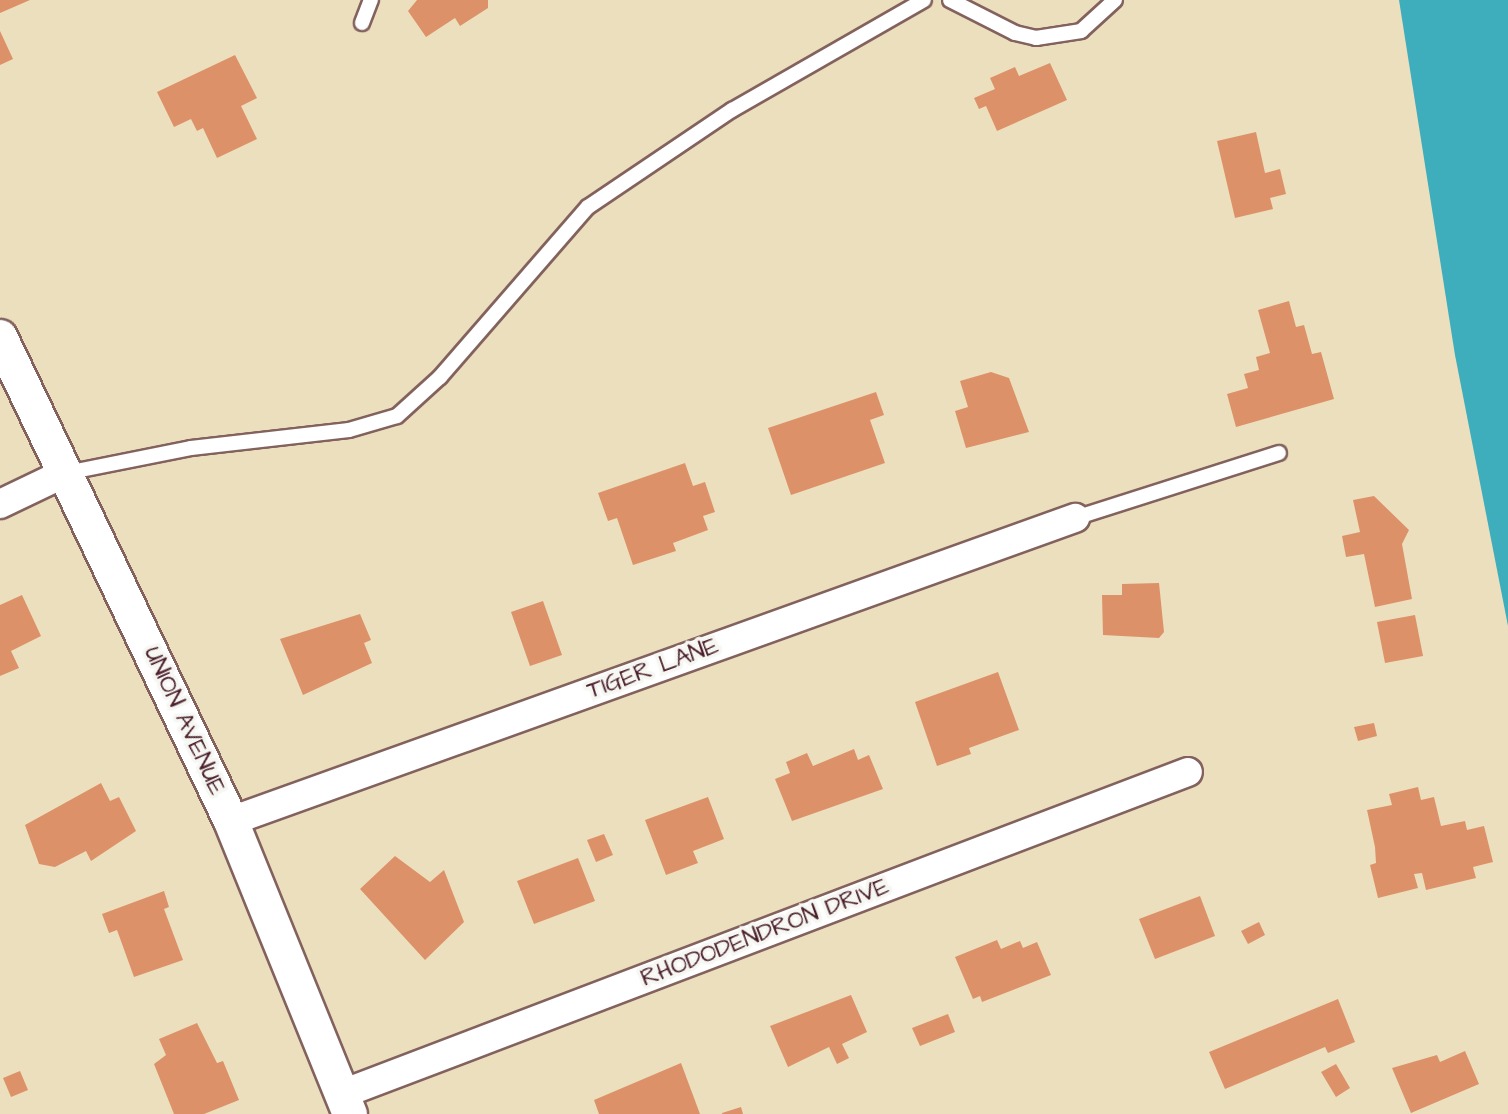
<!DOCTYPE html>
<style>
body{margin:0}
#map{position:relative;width:1508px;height:1114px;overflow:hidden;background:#ecdfbe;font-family:"Architects Daughter",sans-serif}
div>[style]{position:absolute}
.water>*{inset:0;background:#3eadbc}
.building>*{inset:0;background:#dd9169}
.roads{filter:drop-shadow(2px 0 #83625e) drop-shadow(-2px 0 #83625e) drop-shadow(0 2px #83625e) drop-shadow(0 -2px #83625e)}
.service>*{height:14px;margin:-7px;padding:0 7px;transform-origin:7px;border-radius:7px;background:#fff}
.minor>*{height:28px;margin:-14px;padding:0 14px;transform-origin:14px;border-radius:14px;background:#fff}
.tertiary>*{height:34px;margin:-17px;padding:0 17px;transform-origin:17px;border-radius:17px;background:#fff}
span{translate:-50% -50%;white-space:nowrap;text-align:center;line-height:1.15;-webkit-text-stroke:7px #f6f6f2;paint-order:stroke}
.street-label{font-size:24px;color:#4a1f2b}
</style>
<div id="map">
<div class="water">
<i style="clip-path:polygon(1399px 0,1508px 0,1508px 626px,1455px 355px)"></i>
</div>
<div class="building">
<i style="clip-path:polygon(0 0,30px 0,0 13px)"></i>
<i style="clip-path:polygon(417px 0,488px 0,488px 8px,460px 26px,455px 18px,426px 37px,408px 11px)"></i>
<i style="clip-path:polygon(0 31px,13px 59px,0 65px)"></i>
<i style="clip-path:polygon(235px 55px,257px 98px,241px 106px,257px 139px,217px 158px,203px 128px,197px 131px,191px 119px,174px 127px,157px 92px)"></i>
<i style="clip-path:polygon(1050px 63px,1067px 100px,997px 131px,986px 106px,979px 109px,974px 98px,995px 89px,990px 78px,1015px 67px,1019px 76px)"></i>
<i style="clip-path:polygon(1256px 132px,1265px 173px,1280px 169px,1286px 194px,1270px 198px,1273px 209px,1235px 218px,1217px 141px)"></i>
<i style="clip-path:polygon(1289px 301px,1296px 327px,1304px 325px,1312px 354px,1321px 352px,1334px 399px,1236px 427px,1227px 394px,1248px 388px,1244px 374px,1259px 370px,1256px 357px,1270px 353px,1258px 310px)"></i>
<i style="clip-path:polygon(991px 372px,1009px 378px,1029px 432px,966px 448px,955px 411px,968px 407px,960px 381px)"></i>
<i style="clip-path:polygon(876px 392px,884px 415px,870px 420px,885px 463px,791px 495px,768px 428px)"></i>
<i style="clip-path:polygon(685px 463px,693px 486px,705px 482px,715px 512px,703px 516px,708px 530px,673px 543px,676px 551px,633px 565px,617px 518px,608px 521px,598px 493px)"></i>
<i style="clip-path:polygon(1374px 496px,1409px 530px,1402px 544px,1412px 599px,1375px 607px,1364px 554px,1346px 557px,1342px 536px,1360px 532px,1353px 500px)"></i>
<i style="clip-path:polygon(1159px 583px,1164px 632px,1159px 638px,1103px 635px,1102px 595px,1122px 595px,1122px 584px)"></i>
<i style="clip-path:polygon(22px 595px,41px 636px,11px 651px,19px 668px,0 676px,0 605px)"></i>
<i style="clip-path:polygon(543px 601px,562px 655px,530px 666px,511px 612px)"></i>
<i style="clip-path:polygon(360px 614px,371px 640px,364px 643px,372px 663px,303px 695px,280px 639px)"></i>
<i style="clip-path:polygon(1415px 615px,1423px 656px,1385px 663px,1377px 622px)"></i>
<i style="clip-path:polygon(998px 672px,1019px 730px,969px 748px,971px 754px,937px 766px,915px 702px)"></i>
<i style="clip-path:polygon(1374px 723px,1377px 736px,1358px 741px,1354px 727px)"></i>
<i style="clip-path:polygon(854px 749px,858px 760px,869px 755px,883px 789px,792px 821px,775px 779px,790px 773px,786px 762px,807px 753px,813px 766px)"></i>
<i style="clip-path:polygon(101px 783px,110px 801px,119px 797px,136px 831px,91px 861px,86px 851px,55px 867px,39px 864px,25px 825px)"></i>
<i style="clip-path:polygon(1418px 787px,1421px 800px,1434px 797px,1441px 826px,1465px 821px,1467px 830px,1484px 826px,1493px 862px,1473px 867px,1476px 878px,1426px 890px,1422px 873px,1414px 874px,1418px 888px,1378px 898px,1370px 865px,1376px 863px,1375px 847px,1367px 810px,1392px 805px,1389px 794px)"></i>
<i style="clip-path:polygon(708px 797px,724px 839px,693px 851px,698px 863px,666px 875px,645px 820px)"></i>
<i style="clip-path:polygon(604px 834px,613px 855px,596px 862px,587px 840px)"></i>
<i style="clip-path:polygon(395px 856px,430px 882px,444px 870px,464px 922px,425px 960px,360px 889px)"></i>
<i style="clip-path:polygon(578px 858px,595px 901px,534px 924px,517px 881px)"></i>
<i style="clip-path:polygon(164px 891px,169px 907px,164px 909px,183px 960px,134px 977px,117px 930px,109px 933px,102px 914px)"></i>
<i style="clip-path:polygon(1200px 896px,1215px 936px,1155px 959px,1139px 919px)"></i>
<i style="clip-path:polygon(1259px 922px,1265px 935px,1248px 944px,1241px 931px)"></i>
<i style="clip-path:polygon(997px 940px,1001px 949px,1020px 941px,1023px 948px,1037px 942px,1051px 975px,982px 1002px,980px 996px,973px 999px,955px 957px)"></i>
<i style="clip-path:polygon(851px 995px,867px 1032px,842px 1044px,849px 1058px,837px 1064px,829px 1047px,788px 1067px,770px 1026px)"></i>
<i style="clip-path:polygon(1338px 999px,1355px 1042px,1328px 1053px,1325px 1047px,1225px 1089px,1209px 1052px)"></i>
<i style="clip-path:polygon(948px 1014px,955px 1032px,920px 1046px,912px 1028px)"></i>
<i style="clip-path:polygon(197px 1023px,217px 1063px,223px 1061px,239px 1100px,204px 1114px,174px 1114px,154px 1064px,166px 1055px,159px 1039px)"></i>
<i style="clip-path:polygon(1465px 1051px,1479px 1084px,1411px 1113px,1392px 1068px,1437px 1055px,1440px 1062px)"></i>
<i style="clip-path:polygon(681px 1063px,700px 1114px,599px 1114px,594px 1100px)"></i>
<i style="clip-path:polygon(1336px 1064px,1350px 1088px,1336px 1097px,1321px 1072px)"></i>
<i style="clip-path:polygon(20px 1071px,28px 1090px,11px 1097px,3px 1078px)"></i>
<i style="clip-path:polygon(741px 1107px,743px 1114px,722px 1114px,722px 1113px)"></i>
</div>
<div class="roads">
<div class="service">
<i style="left:950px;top:0;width:73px;rotate:26.9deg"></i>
<i style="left:1015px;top:33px;width:22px;rotate:13deg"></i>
<i style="left:1036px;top:38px;width:46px;rotate:-8.8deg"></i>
<i style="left:1081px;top:31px;width:46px;rotate:-42.4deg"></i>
<i style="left:362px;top:23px;width:25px;rotate:-69deg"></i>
<i style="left:66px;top:473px;width:127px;rotate:-11.3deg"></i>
<i style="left:191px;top:448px;width:159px;rotate:-6.5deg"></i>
<i style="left:349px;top:430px;width:50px;rotate:-16.3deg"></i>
<i style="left:397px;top:416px;width:58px;rotate:-42.2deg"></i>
<i style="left:440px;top:377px;width:225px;rotate:-49deg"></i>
<i style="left:588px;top:207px;width:174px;rotate:-34deg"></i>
<i style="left:732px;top:110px;width:221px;rotate:-29.8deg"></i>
<i style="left:1075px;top:518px;width:214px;rotate:-17.7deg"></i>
</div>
<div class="minor">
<i style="left:0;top:504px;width:72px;rotate:-25.5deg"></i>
<i style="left:231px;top:821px;width:897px;rotate:-19.75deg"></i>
<i style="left:342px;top:1094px;width:905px;rotate:-20.84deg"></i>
</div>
<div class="tertiary">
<i style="left:0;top:337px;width:536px;rotate:64.49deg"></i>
<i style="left:231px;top:821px;width:316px;rotate:67.9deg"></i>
</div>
</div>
<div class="street-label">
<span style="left:653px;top:669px;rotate:-20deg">TIGER LANE</span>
<span style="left:184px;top:721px;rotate:65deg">UNION AVENUE</span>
<span style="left:765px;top:933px;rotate:-21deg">RHODODENDRON DRIVE</span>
</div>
</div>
